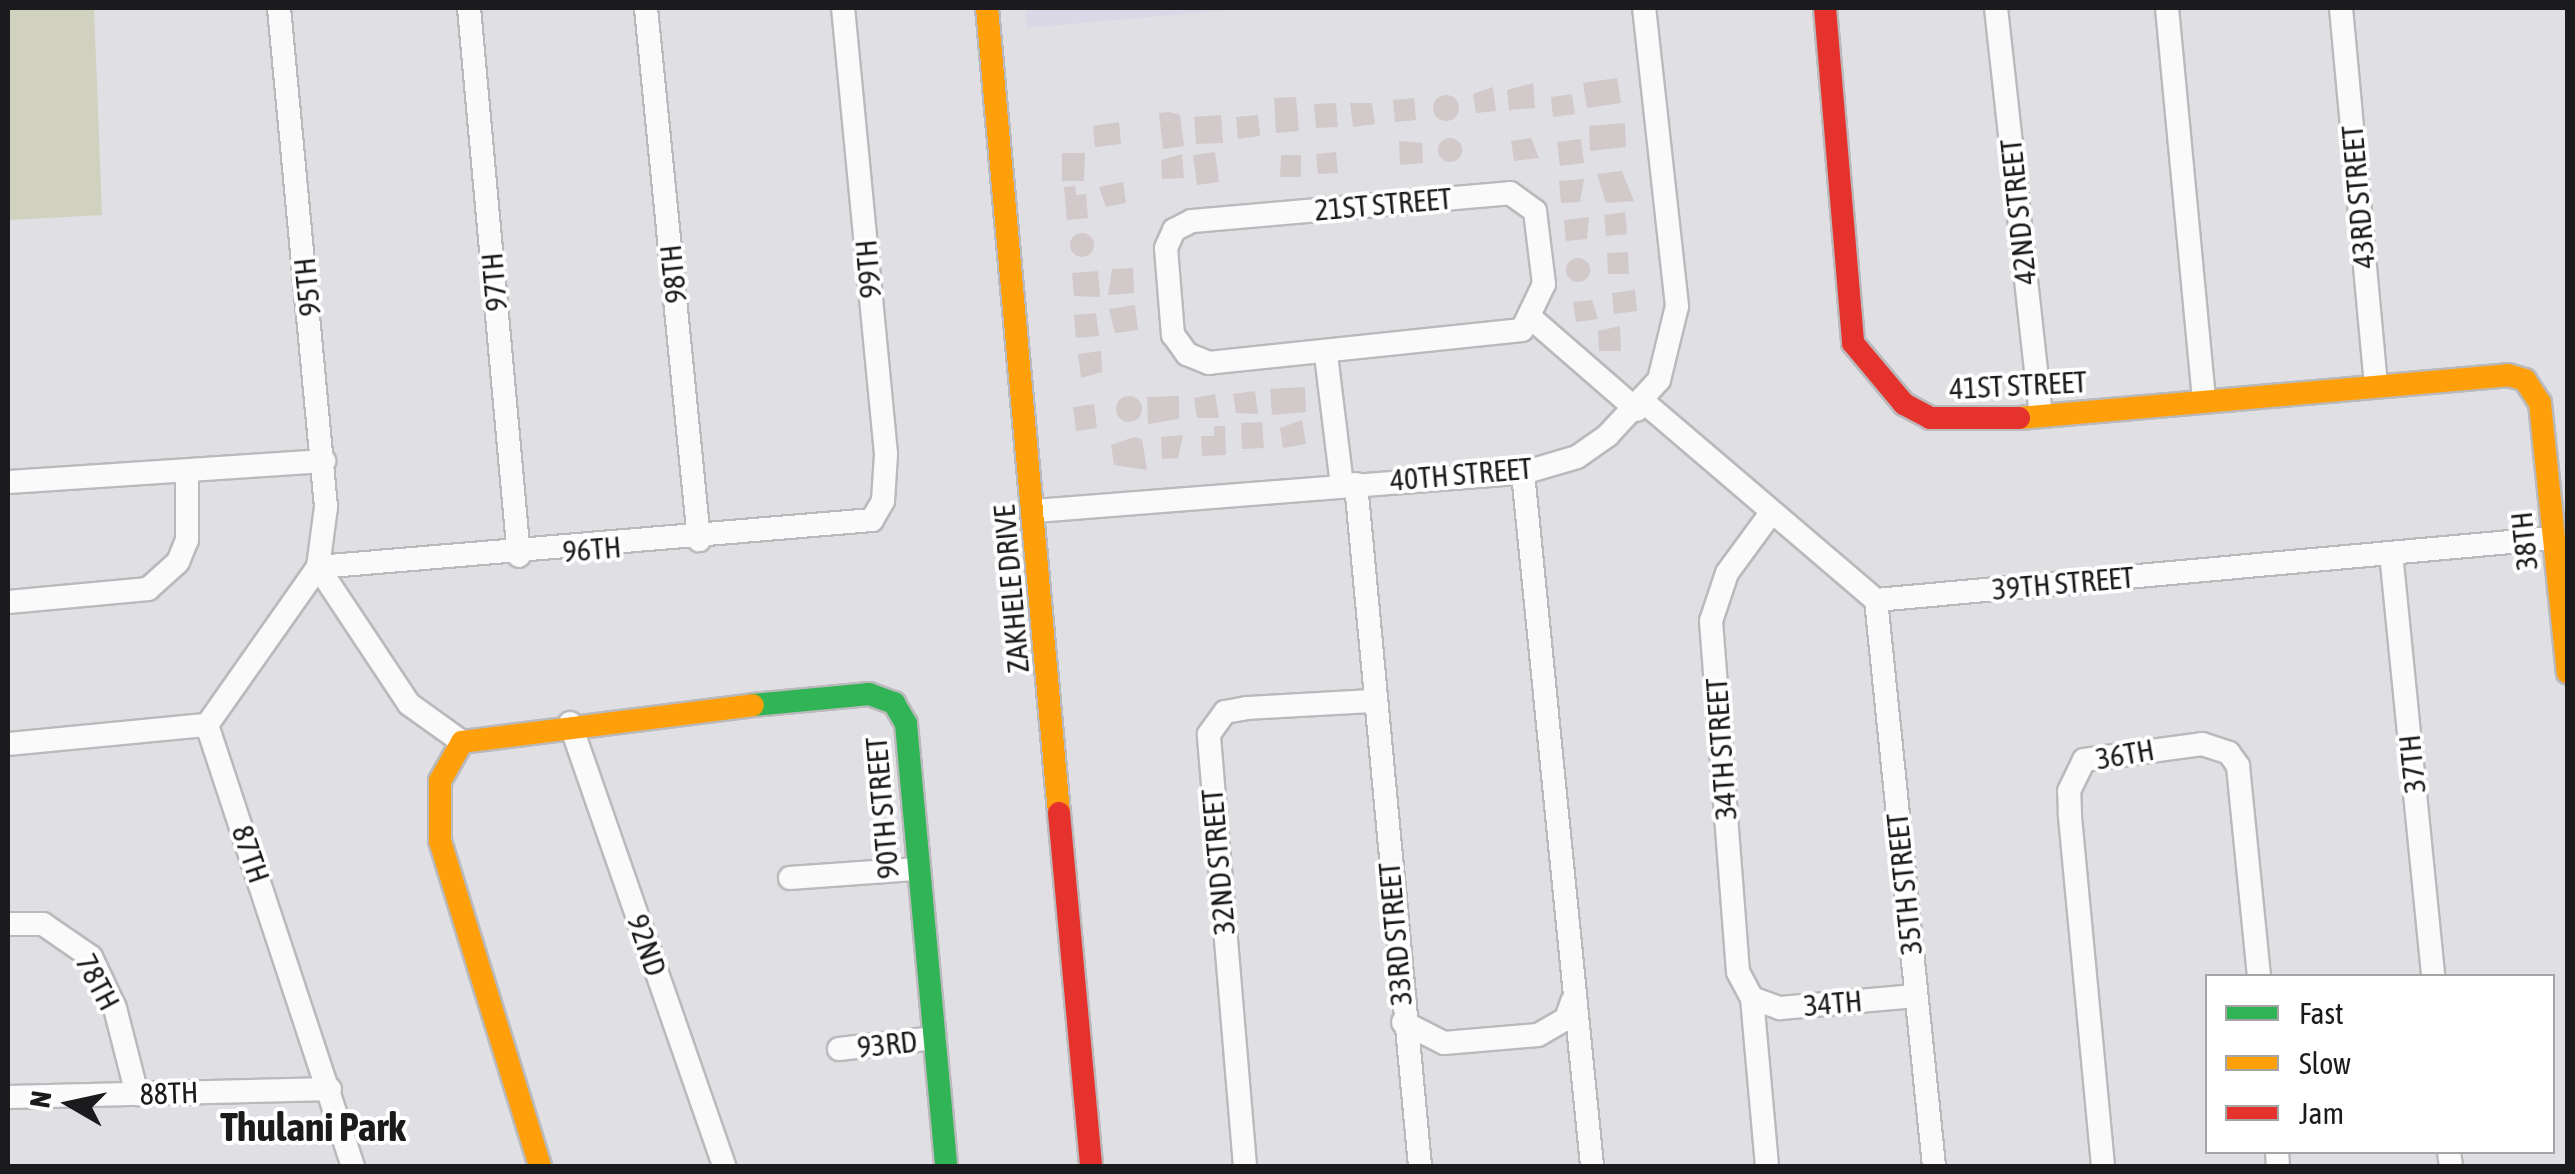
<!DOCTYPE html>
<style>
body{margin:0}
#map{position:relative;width:2575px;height:1174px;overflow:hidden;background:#e0dfe3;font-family:"Asap Condensed",sans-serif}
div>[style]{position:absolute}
.education>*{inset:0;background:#dad8e6}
.green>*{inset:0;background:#d0d1bf}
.building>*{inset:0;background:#d2c9ca}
.round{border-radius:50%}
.roads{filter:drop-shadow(2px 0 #bababc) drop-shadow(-2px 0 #bababc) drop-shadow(0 2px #bababc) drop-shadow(0 -2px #bababc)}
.street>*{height:22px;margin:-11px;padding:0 11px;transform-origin:11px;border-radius:11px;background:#fafafb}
.fast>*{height:22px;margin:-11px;padding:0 11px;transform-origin:11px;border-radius:11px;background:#30b455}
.slow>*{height:22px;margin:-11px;padding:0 11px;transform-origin:11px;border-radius:11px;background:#ff9f0a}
.jam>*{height:22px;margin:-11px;padding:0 11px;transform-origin:11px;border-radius:11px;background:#e5322d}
span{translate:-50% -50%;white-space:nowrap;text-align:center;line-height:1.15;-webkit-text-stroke:8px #fff;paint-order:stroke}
.street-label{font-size:30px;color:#1b1b1d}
.district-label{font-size:40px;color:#1b1b1d;font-weight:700}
.frame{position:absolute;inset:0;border:10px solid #1b1b1d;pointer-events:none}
.legend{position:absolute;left:2205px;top:974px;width:350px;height:180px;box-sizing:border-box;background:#fff;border:2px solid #a4a4a5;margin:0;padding:12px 18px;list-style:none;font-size:30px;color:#1b1b1d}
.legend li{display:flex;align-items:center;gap:20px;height:50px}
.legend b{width:50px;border:2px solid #a4a4a5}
.north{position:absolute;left:20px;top:1054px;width:100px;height:100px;-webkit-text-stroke:8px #fff;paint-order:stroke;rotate:279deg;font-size:28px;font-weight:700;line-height:40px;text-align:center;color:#1b1b1d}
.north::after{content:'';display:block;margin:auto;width:35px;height:45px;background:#1b1b1d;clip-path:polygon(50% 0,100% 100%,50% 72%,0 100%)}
</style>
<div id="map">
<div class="education">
<i style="clip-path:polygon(1025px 8px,1249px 8px,1027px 28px)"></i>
</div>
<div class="green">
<i style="clip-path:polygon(8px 8px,94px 8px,102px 215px,8px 220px)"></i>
</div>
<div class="building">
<i style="clip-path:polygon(1617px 78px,1621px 103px,1587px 108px,1583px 83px)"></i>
<i style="clip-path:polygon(1533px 83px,1535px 108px,1509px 110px,1507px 90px)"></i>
<i style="clip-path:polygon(1493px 87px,1496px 111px,1476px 113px,1473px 94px)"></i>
<i style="clip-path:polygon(1572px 94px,1575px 114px,1553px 117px,1551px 97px)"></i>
<i class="round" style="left:1433px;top:95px;width:26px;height:26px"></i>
<i style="clip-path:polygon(1296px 97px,1299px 131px,1276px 133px,1274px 98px)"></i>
<i style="clip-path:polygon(1414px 98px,1416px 120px,1395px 122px,1393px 100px)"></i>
<i style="clip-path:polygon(1336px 103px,1338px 127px,1316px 128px,1314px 104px)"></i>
<i style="clip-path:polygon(1350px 103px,1372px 103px,1375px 124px,1353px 127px)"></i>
<i style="clip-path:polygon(1169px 112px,1180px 115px,1184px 146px,1163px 149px,1159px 113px)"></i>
<i style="clip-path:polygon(1221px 115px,1223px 143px,1196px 144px,1194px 117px)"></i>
<i style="clip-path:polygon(1258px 115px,1260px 136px,1238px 139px,1236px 117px)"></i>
<i style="clip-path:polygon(1119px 122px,1121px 144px,1095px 147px,1093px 126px)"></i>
<i style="clip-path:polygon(1625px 123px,1626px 147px,1590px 151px,1589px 126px)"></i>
<i style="clip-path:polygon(1531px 138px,1539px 158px,1514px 161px,1511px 141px)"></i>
<i class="round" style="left:1438px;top:138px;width:24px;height:24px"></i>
<i style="clip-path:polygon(1581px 139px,1584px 163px,1560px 166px,1557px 142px)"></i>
<i style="clip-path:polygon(1399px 141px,1422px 143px,1423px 163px,1400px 165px)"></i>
<i style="clip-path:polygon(1215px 152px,1219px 182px,1197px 185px,1193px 155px)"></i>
<i style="clip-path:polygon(1336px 152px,1338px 173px,1318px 174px,1316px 154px)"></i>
<i style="clip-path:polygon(1062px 153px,1085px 153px,1084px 181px,1062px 181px)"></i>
<i style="clip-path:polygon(1182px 154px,1184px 178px,1162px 179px,1161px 160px)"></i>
<i style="clip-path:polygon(1281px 155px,1301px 155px,1301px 177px,1280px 177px)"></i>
<i style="clip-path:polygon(1622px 171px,1634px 201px,1606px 203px,1597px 174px)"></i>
<i style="clip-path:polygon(1584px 179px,1580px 202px,1561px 203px,1559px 181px)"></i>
<i style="clip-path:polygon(1123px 182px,1126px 203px,1106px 207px,1099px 187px)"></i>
<i style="clip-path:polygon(1075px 186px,1076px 195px,1086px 194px,1088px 218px,1067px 220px,1064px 187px)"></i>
<i style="clip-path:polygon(1625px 212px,1627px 234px,1606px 236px,1604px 215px)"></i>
<i style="clip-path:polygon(1589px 217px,1587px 239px,1566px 241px,1564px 220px)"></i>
<i class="round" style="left:1070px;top:233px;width:24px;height:24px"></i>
<i style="clip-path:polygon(1628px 252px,1629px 274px,1608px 274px,1607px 253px)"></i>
<i class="round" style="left:1566px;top:258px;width:24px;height:24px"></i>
<i style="clip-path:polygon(1133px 268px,1134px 293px,1108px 295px,1112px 269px)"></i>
<i style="clip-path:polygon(1098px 271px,1100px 297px,1074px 296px,1072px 273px)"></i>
<i style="clip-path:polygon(1635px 290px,1637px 311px,1614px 314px,1612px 293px)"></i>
<i style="clip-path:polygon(1592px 300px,1598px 319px,1576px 322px,1573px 302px)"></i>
<i style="clip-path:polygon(1135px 305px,1138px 330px,1115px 333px,1109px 309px)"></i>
<i style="clip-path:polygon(1096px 313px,1099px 336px,1076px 338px,1074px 315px)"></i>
<i style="clip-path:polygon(1620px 326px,1621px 351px,1599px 351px,1598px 331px)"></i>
<i style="clip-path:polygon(1101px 351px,1102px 372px,1081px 378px,1078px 354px)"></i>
<i style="clip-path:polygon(1305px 387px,1306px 412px,1272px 415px,1270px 389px)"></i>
<i style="clip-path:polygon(1255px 391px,1258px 414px,1236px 413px,1233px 394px)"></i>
<i style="clip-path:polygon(1215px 394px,1219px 418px,1197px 418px,1194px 398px)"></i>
<i style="clip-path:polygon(1179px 396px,1179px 419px,1148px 424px,1147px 397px)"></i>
<i class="round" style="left:1116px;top:396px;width:26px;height:26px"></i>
<i style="clip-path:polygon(1094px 404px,1097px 428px,1076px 431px,1073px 407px)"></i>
<i style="clip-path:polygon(1302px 420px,1306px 444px,1283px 448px,1280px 428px)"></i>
<i style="clip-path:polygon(1262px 422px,1264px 448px,1242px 449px,1241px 423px)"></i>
<i style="clip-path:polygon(1214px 426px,1225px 426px,1226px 455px,1202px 456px,1201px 436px,1214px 436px)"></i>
<i style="clip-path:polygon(1183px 435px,1178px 458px,1162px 459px,1161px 437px)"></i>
<i style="clip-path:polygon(1134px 437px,1142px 439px,1147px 470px,1114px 465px,1111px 445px)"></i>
</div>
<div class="roads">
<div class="street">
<i style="left:469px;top:8px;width:550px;rotate:84.79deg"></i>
<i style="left:646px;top:8px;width:535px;rotate:84.31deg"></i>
<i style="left:1996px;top:8px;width:410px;rotate:83.7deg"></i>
<i style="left:2167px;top:8px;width:395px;rotate:84.6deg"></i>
<i style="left:2341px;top:8px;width:380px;rotate:84.7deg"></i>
<i style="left:1510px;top:193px;width:31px;rotate:36deg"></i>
<i style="left:1535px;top:211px;width:74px;rotate:83deg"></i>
<i style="left:1544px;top:284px;width:51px;rotate:115.6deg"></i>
<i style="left:1522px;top:330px;width:315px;rotate:174deg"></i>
<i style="left:1209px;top:363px;width:24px;rotate:-158deg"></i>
<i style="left:1187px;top:354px;width:24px;rotate:-126deg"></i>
<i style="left:1173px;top:335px;width:87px;rotate:-94.6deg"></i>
<i style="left:1166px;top:248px;width:20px;rotate:-66deg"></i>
<i style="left:1174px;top:230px;width:20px;rotate:-27deg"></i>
<i style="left:1192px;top:221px;width:319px;rotate:-5deg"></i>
<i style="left:1531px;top:318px;width:140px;rotate:41deg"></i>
<i style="left:1326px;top:355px;width:131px;rotate:83deg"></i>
<i style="left:1645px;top:403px;width:304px;rotate:40.5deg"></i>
<i style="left:1876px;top:600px;width:680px;rotate:-5.23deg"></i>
<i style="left:1523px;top:473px;width:696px;rotate:84.31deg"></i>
<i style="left:8px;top:482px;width:317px;rotate:-3.8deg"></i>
<i style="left:1356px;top:484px;width:685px;rotate:84.64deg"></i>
<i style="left:1035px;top:511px;width:489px;rotate:-4.5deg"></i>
<i style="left:1523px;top:473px;width:56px;rotate:-16.5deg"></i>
<i style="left:1577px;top:457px;width:38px;rotate:-35deg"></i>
<i style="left:1608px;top:435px;width:75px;rotate:-47.2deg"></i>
<i style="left:1659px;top:380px;width:76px;rotate:-76.3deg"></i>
<i style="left:1677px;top:306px;width:300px;rotate:-96.3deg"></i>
<i style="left:1771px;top:513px;width:74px;rotate:126.3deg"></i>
<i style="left:1727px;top:573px;width:51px;rotate:108.4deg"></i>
<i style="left:1711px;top:621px;width:352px;rotate:85.6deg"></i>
<i style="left:1738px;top:972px;width:30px;rotate:62deg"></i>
<i style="left:1752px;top:998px;width:30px;rotate:20deg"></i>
<i style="left:1780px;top:1008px;width:136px;rotate:-5.1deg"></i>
<i style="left:2391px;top:553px;width:425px;rotate:84.3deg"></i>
<i style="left:318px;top:567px;width:556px;rotate:-4.85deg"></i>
<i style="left:872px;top:520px;width:22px;rotate:-60deg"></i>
<i style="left:883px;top:501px;width:47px;rotate:-86.3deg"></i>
<i style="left:886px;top:454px;width:448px;rotate:-95.5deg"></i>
<i style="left:318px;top:567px;width:164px;rotate:56.4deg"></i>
<i style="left:409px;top:704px;width:65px;rotate:35.6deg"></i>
<i style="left:1876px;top:600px;width:569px;rotate:84.15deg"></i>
<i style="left:8px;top:602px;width:141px;rotate:-5.3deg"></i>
<i style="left:148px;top:589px;width:40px;rotate:-42deg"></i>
<i style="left:178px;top:562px;width:24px;rotate:-68deg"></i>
<i style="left:187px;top:540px;width:68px;rotate:-90deg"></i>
<i style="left:570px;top:723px;width:469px;rotate:70.8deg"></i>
<i style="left:207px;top:725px;width:193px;rotate:-54.9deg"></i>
<i style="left:318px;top:567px;width:61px;rotate:-82.4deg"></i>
<i style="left:326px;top:507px;width:501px;rotate:-95.38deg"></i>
<i style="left:207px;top:725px;width:465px;rotate:71.7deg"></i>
<i style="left:8px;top:744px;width:200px;rotate:-5.5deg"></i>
<i style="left:790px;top:878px;width:127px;rotate:-4.1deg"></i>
<i style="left:8px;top:924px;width:35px"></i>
<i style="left:43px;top:924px;width:58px;rotate:34.5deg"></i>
<i style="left:91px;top:957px;width:56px;rotate:64.8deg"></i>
<i style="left:115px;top:1008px;width:89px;rotate:75.7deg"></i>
<i style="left:1752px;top:998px;width:169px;rotate:84.9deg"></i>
<i style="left:1403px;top:1022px;width:46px;rotate:27.1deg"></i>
<i style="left:1444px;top:1043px;width:94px;rotate:-4.9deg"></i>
<i style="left:1538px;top:1035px;width:32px;rotate:-30deg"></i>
<i style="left:1566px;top:1019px;width:18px;rotate:-71deg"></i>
<i style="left:839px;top:1049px;width:96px;rotate:-6.6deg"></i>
<i style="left:8px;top:1097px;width:322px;rotate:-1.4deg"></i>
<i style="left:2277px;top:1152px;width:14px;rotate:86deg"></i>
<i style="left:2449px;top:1152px;width:14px;rotate:82deg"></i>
<i style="left:1245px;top:1166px;width:433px;rotate:-94.8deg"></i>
<i style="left:1209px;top:734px;width:27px;rotate:-54deg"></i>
<i style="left:1225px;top:712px;width:22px;rotate:-10deg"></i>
<i style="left:1247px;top:708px;width:127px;rotate:-3.2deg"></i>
<i style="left:2103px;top:1166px;width:354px;rotate:-95.4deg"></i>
<i style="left:2070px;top:814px;width:23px;rotate:-92deg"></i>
<i style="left:2069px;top:791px;width:34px;rotate:-64deg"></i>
<i style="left:2084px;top:760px;width:119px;rotate:-7.7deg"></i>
<i style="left:2202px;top:744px;width:28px;rotate:18deg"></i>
<i style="left:2229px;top:753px;width:16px;rotate:55deg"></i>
<i style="left:2238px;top:766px;width:211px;rotate:84.3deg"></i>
</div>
<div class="fast">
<i style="left:753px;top:705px;width:117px;rotate:-5.4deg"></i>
<i style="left:869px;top:694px;width:27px;rotate:20deg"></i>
<i style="left:894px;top:703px;width:24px;rotate:60deg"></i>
<i style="left:906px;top:724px;width:444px;rotate:84.8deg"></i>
</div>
<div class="slow">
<i style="left:987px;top:8px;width:808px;rotate:84.89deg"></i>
<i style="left:2019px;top:418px;width:491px;rotate:-5deg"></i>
<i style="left:2508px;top:375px;width:18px;rotate:16deg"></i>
<i style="left:2525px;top:380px;width:27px;rotate:57deg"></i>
<i style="left:2540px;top:403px;width:271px;rotate:84.1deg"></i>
<i style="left:540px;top:1166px;width:340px;rotate:-107.1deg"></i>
<i style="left:440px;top:841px;width:60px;rotate:-90deg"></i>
<i style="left:440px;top:781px;width:45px;rotate:-60.6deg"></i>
<i style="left:462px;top:742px;width:293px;rotate:-7.2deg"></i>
</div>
<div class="jam">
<i style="left:1825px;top:8px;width:336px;rotate:85.2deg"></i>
<i style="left:1853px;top:343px;width:80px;rotate:50.1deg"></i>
<i style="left:1904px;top:404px;width:30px;rotate:28deg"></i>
<i style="left:1930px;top:418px;width:89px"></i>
<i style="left:1059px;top:813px;width:354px;rotate:84.8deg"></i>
</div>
</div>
<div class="street-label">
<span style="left:2358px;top:197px;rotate:-95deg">43RD STREET</span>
<span style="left:1383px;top:204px;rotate:-5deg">21ST STREET</span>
<span style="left:2018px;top:212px;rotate:-96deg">42ND STREET</span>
<span style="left:868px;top:269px;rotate:-95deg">99TH</span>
<span style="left:673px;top:274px;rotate:-96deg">98TH</span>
<span style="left:494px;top:282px;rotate:-95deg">97TH</span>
<span style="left:307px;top:287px;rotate:-96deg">95TH</span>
<span style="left:2018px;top:385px;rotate:-3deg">41ST STREET</span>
<span style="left:1461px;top:474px;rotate:-5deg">40TH STREET</span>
<span style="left:2524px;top:541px;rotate:-96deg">38TH</span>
<span style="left:592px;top:549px;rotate:-5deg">96TH</span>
<span style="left:2063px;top:583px;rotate:-5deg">39TH STREET</span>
<span style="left:1011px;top:589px;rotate:-95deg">ZAKHELE DRIVE</span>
<span style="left:1721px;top:749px;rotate:-94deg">34TH STREET</span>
<span style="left:2125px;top:754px;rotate:-10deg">36TH</span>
<span style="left:2412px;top:764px;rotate:-96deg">37TH</span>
<span style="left:882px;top:808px;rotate:-95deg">90TH STREET</span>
<span style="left:251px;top:854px;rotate:71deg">87TH</span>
<span style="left:1218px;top:862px;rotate:-95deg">32ND STREET</span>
<span style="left:1904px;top:884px;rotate:-96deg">35TH STREET</span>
<span style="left:1395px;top:934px;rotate:-95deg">33RD STREET</span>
<span style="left:647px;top:945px;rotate:71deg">92ND</span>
<span style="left:98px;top:982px;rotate:62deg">78TH</span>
<span style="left:1833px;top:1003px;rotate:-5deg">34TH</span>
<span style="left:887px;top:1044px;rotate:-6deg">93RD</span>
<span style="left:169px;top:1093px;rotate:-2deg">88TH</span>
</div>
<div class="district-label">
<span style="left:313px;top:1127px">Thulani Park</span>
</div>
<div class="frame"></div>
<ul class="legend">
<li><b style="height:12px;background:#30b455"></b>Fast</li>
<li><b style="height:12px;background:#ff9f0a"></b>Slow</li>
<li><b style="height:12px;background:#e5322d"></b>Jam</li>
</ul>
<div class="north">N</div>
</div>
